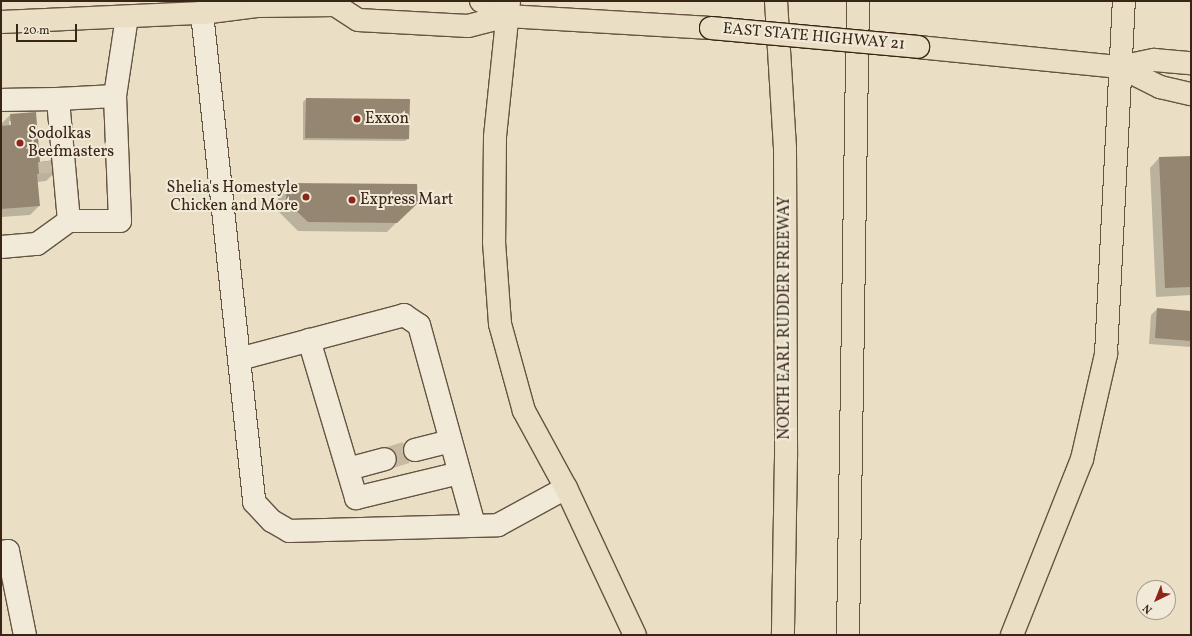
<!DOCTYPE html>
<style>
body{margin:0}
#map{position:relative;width:1192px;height:636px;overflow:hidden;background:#eadfc5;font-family:Vollkorn,serif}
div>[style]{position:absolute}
.shadow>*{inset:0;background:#0003}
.building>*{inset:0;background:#958671}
.minor-tunnel>*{height:22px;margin-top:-11px;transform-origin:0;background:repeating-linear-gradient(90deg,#c7baa2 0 22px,transparent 0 33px)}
.roads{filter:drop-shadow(1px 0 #655441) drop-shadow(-1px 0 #655441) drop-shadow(0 1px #655441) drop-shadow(0 -1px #655441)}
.minor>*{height:22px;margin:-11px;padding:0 11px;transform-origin:11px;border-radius:11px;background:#f1ead9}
.major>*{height:22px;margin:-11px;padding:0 11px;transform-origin:11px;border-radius:11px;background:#eadfc5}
.highway>*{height:22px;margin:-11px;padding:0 11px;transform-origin:11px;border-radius:11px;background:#eadfc5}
.bridges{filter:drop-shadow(1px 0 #392515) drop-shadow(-1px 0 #392515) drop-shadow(0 1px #392515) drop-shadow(0 -1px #392515)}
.highway-bridge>*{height:22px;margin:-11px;padding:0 11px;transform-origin:11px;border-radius:11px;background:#eadfc5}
.dots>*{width:11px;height:11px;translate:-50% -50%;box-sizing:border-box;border:2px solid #f1ead9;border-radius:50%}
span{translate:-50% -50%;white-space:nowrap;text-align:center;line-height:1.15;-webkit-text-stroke:4px #f1ead9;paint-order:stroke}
.street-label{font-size:16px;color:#392515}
.poi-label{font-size:16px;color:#392515}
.left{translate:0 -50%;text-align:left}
.right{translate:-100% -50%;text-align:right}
.frame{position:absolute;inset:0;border:2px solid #392515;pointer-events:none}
.north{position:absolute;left:1136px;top:580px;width:40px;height:40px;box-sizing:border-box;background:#f1ead9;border:1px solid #a79b8b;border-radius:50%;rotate:223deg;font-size:11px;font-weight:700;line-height:16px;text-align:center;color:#392515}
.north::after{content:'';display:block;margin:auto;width:14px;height:18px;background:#8f2418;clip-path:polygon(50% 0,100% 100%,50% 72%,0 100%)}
.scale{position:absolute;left:16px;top:24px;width:61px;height:18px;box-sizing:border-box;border:2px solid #392515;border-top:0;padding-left:5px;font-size:12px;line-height:14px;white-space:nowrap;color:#392515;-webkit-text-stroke:3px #f1ead9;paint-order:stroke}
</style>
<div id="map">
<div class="shadow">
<i style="clip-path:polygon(306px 99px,408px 139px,405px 141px,303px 140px,303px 102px)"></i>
<i style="clip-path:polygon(evenodd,10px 115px,39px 163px,55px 172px,46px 181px,37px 182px,39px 206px,30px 215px,1px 217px,1px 124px,10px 115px,9px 121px,11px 121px,12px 130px,10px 130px,9px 121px)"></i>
<i style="clip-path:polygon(1191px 157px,1191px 295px,1156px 297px,1150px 168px,1159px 158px)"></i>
<i style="clip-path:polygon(287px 184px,417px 202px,387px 232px,298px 231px,278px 211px,278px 193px)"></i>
<i style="clip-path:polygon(1157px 309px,1191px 312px,1191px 347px,1149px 344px,1151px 315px)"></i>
</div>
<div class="building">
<i style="clip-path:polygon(306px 98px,410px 99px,409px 139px,305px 138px)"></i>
<i style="clip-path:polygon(36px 112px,40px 162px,55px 160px,56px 172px,37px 174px,40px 206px,1px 209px,1px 126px,11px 125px,10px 114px)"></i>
<i style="clip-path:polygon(1191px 156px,1191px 287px,1165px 288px,1159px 157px)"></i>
<i style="clip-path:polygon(286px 183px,417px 184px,418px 203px,397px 223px,308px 222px,286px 201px)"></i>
<i style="clip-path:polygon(1157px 308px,1191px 311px,1191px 341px,1155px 338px)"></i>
</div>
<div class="minor-tunnel">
<i style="left:49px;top:161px;width:12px;rotate:85deg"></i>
<i style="left:385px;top:459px;width:31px;rotate:-17deg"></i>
</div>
<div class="roads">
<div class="minor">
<i style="left:202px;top:13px;width:492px;rotate:83.9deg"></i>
<i style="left:254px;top:502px;width:26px;rotate:47deg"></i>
<i style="left:272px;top:521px;width:20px;rotate:30deg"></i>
<i style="left:289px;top:531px;width:209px;rotate:-1.6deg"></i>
<i style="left:498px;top:525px;width:77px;rotate:-28.6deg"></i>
<i style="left:115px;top:96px;width:125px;rotate:87.7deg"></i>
<i style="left:120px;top:221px;width:51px;rotate:180deg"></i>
<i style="left:69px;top:221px;width:122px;rotate:-95.2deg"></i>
<i style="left:58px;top:99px;width:57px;rotate:-3deg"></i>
<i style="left:115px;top:96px;width:80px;rotate:-81.4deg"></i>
<i style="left:1px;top:100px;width:57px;rotate:-1deg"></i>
<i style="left:1px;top:247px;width:36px;rotate:-5deg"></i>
<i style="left:37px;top:244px;width:39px;rotate:-36deg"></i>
<i style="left:309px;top:340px;width:165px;rotate:73.4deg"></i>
<i style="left:356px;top:498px;width:106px;rotate:-13.6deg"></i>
<i style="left:239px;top:359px;width:171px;rotate:-14.9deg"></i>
<i style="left:404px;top:315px;width:18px;rotate:34deg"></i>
<i style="left:419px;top:325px;width:206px;rotate:74.6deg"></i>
<i style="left:415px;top:450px;width:36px;rotate:-14deg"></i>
<i style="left:348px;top:469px;width:38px;rotate:-15deg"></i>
<i style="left:1px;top:552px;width:7px;rotate:-8deg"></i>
<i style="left:8px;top:551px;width:86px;rotate:78.6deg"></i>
</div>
<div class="major">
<i style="left:509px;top:1px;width:137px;rotate:95.9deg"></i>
<i style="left:495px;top:137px;width:105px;rotate:90.5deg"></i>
<i style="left:494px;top:242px;width:82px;rotate:85.8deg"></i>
<i style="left:500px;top:324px;width:90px;rotate:74.6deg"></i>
<i style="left:524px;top:411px;width:88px;rotate:61.4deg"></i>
<i style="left:566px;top:488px;width:162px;rotate:64.9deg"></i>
<i style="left:1012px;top:635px;width:189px;rotate:-68.3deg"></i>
<i style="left:1082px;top:459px;width:108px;rotate:-77.1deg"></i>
<i style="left:1106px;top:354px;width:353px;rotate:-87.1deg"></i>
</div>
<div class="highway">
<i style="left:481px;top:1px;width:30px;rotate:30deg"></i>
<i style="left:776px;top:1px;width:147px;rotate:86.5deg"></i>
<i style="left:785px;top:148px;width:309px;rotate:89.8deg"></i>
<i style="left:786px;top:457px;width:178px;rotate:91deg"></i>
<i style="left:335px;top:5px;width:27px;rotate:33deg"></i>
<i style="left:358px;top:20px;width:110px;rotate:3.1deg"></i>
<i style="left:468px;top:26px;width:40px;rotate:-14.4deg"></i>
<i style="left:507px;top:16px;width:204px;rotate:3.4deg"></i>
<i style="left:1px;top:22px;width:201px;rotate:-2.6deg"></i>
<i style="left:202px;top:13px;width:55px;rotate:-7.3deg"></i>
<i style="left:257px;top:6px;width:78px;rotate:-0.7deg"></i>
<i style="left:335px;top:5px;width:6px;rotate:-39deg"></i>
<i style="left:918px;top:47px;width:203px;rotate:5.7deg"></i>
<i style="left:1120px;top:67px;width:35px;rotate:-12deg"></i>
<i style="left:1154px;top:60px;width:37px;rotate:5deg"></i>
<i style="left:1120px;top:67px;width:45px;rotate:26.6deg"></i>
<i style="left:1160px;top:87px;width:32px;rotate:13deg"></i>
<i style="left:848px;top:635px;width:634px;rotate:-89.1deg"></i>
</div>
</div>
<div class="bridges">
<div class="highway-bridge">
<i style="left:711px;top:28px;width:208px;rotate:5.2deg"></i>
</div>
</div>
<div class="dots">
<i style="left:357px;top:119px;background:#8f2418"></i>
<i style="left:20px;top:143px;background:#8f2418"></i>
<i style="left:306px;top:197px;background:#8f2418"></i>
<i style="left:352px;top:200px;background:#8f2418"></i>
</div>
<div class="street-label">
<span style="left:814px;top:37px;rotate:5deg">EAST STATE HIGHWAY 21</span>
<span style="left:785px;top:318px;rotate:-90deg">NORTH EARL RUDDER FREEWAY</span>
</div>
<div class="poi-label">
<span class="left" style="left:365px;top:119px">Exxon</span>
<span class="left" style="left:28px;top:143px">Sodolkas<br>Beefmasters</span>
<span class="right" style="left:298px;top:197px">Shelia's Homestyle<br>Chicken and More</span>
<span class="left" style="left:360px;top:200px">Express Mart</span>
</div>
<div class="frame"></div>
<div class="north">N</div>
<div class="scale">20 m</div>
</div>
